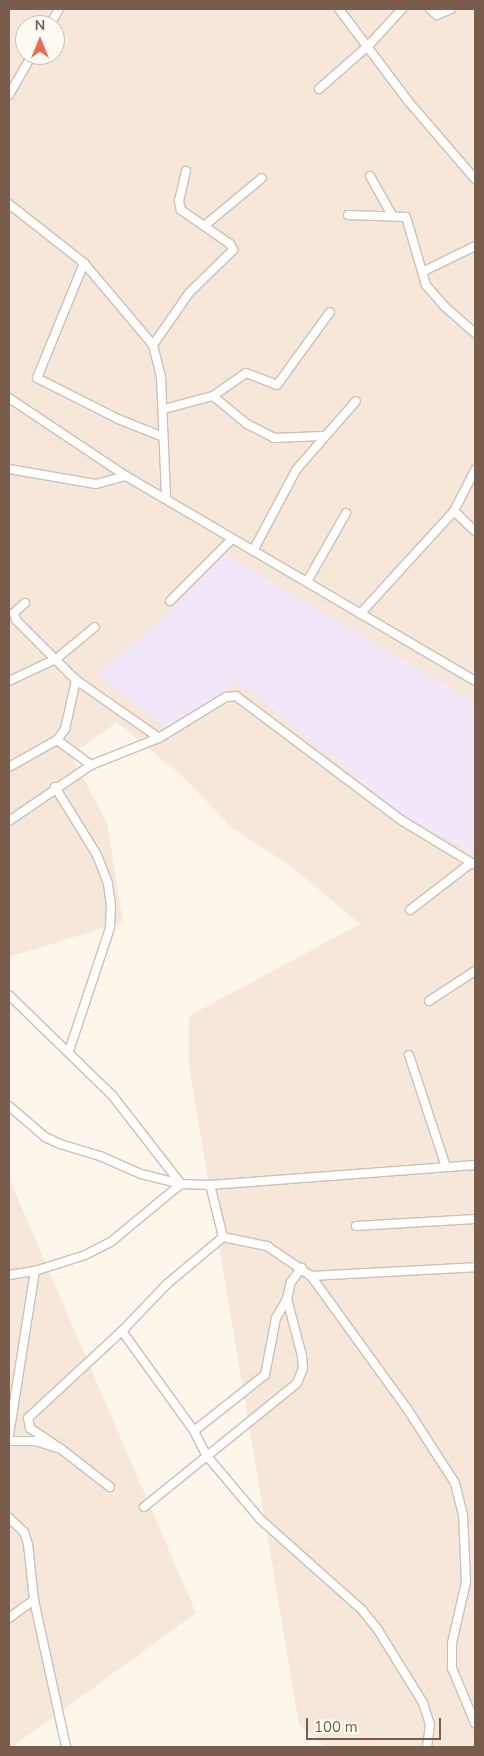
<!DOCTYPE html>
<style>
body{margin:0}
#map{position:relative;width:484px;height:1756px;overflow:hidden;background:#fdf6ec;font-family:"Nunito Sans",sans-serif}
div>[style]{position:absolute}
.residential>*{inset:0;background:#f5e8da}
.education>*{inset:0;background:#f3e8fa}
.roads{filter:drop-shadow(1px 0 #d1beb0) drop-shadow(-1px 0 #d1beb0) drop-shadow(0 1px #d1beb0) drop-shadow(0 -1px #d1beb0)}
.minor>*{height:8px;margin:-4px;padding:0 4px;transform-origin:4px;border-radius:4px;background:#fff}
span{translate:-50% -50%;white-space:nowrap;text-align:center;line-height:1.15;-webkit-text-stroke:4.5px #fffaf3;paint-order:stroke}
.frame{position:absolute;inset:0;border:10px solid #7a5c4d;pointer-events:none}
.north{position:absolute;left:15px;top:15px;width:50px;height:50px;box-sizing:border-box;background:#fffaf3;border:1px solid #cabbb1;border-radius:50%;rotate:0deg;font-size:14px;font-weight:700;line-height:20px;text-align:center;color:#7a5c4d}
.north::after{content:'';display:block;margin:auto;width:18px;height:22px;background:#e76f51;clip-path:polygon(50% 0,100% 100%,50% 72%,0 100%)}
.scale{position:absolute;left:306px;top:1718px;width:135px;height:22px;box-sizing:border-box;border:2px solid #7a5c4d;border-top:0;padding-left:6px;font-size:15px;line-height:18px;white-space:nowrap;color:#7a5c4d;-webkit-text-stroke:4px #fffaf3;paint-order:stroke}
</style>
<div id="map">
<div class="residential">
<i style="clip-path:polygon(evenodd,9px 9px,475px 9px,475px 1747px,326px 1747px,299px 1725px,189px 1067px,189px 1016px,360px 924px,288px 864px,232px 828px,183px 777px,117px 722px,71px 755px,107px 823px,123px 922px,9px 957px,9px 9px,25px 25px,55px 25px,55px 55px,25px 55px,25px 25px)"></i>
<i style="clip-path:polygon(9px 1178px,196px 1613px,12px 1747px,9px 1747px)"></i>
</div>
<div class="education">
<i style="clip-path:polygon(225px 554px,475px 703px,475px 855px,401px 814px,238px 681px,171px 732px,97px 674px,165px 617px)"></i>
</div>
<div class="roads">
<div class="minor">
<i style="left:339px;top:9px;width:115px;rotate:53.1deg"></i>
<i style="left:408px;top:101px;width:103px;rotate:49.3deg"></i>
<i style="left:430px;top:9px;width:9px;rotate:41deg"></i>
<i style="left:437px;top:15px;width:15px;rotate:-23deg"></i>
<i style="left:50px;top:25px;width:18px;rotate:-61deg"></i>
<i style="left:319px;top:89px;width:65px;rotate:-41.3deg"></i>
<i style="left:368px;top:46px;width:50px;rotate:-47.4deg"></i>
<i style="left:9px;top:95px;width:46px;rotate:-60.1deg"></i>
<i style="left:370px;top:176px;width:45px;rotate:60.6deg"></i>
<i style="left:9px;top:204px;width:95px;rotate:38.2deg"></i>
<i style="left:84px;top:263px;width:107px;rotate:49.9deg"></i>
<i style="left:153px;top:345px;width:33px;rotate:76deg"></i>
<i style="left:161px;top:377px;width:121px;rotate:87.6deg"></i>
<i style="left:348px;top:215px;width:58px;rotate:2deg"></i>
<i style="left:406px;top:217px;width:71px;rotate:73.6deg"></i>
<i style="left:426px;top:285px;width:28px;rotate:49deg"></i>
<i style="left:444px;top:306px;width:41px;rotate:41.1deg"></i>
<i style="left:204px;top:226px;width:75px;rotate:-39.6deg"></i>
<i style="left:84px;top:263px;width:124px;rotate:112.2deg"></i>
<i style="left:37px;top:378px;width:91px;rotate:26.8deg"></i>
<i style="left:118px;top:419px;width:48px;rotate:21.8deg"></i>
<i style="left:422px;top:272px;width:59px;rotate:-26.1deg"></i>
<i style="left:153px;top:345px;width:63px;rotate:-55.3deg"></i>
<i style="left:189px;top:293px;width:62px;rotate:-44.3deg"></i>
<i style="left:233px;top:250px;width:7px;rotate:-117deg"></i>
<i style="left:230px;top:244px;width:60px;rotate:-145.2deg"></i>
<i style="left:181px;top:210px;width:9px;rotate:-103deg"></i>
<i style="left:179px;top:201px;width:31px;rotate:-77deg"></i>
<i style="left:213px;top:396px;width:44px;rotate:39.5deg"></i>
<i style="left:247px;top:424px;width:30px;rotate:27deg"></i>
<i style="left:274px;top:438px;width:48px;rotate:-2.4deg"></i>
<i style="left:9px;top:398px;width:141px;rotate:33.7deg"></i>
<i style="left:126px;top:476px;width:405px;rotate:30.4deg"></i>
<i style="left:164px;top:409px;width:51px;rotate:-14.9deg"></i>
<i style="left:213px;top:396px;width:40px;rotate:-34.9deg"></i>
<i style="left:246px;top:373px;width:33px;rotate:21deg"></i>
<i style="left:277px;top:385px;width:90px;rotate:-54deg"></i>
<i style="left:9px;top:469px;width:88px;rotate:9.8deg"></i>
<i style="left:96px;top:484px;width:31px;rotate:-15deg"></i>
<i style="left:454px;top:511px;width:29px;rotate:44deg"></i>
<i style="left:253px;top:551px;width:92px;rotate:-62deg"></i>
<i style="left:296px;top:470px;width:91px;rotate:-49deg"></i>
<i style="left:308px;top:580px;width:77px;rotate:-60.4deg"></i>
<i style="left:170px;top:601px;width:88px;rotate:-45deg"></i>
<i style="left:25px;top:603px;width:15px;rotate:138deg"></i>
<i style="left:14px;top:613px;width:7px;rotate:74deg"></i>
<i style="left:16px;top:620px;width:85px;rotate:45deg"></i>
<i style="left:76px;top:680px;width:101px;rotate:34.9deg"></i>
<i style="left:360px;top:614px;width:139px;rotate:-47.6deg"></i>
<i style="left:454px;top:511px;width:46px;rotate:-62.9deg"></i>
<i style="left:9px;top:681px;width:52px;rotate:-25.1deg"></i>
<i style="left:56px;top:659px;width:50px;rotate:-39.4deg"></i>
<i style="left:57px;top:740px;width:42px;rotate:36.3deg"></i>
<i style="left:9px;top:767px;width:55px;rotate:-29.4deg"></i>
<i style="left:57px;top:740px;width:14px;rotate:-54deg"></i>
<i style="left:65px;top:729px;width:50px;rotate:-77.3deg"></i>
<i style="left:55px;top:787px;width:80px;rotate:58.3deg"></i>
<i style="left:97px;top:855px;width:31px;rotate:69deg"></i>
<i style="left:108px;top:884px;width:22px;rotate:82deg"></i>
<i style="left:111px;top:906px;width:22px;rotate:93deg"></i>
<i style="left:110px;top:928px;width:130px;rotate:108.4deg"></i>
<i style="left:9px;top:821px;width:99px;rotate:-34.3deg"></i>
<i style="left:91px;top:765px;width:73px;rotate:-21.7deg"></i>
<i style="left:159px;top:738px;width:79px;rotate:-31.5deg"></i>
<i style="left:226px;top:697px;width:10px;rotate:-6deg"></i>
<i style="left:236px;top:696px;width:206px;rotate:36.9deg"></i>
<i style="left:401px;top:820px;width:87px;rotate:31.3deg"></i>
<i style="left:410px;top:910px;width:77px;rotate:-37.6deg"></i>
<i style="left:9px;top:995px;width:144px;rotate:44.2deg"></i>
<i style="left:112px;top:1095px;width:113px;rotate:52.2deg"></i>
<i style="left:429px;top:1001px;width:55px;rotate:-33.1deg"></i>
<i style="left:409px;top:1055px;width:118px;rotate:71.7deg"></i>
<i style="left:9px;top:1106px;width:48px;rotate:40.7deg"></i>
<i style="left:45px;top:1137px;width:17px;rotate:25deg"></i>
<i style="left:60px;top:1144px;width:42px;rotate:16.7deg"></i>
<i style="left:100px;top:1156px;width:45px;rotate:23.7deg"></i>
<i style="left:141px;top:1174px;width:41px;rotate:14deg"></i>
<i style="left:181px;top:1184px;width:29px;rotate:2deg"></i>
<i style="left:210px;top:1185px;width:266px;rotate:-4.3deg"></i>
<i style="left:356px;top:1226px;width:119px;rotate:-3.4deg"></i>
<i style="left:223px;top:1237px;width:45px;rotate:11.6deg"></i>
<i style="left:267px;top:1246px;width:53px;rotate:34.3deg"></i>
<i style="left:311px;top:1276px;width:162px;rotate:54.1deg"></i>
<i style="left:406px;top:1407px;width:90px;rotate:57.2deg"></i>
<i style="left:455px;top:1483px;width:33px;rotate:76deg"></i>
<i style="left:463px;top:1515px;width:67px;rotate:87.4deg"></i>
<i style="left:466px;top:1582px;width:63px;rotate:102.9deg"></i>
<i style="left:452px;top:1643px;width:25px;rotate:90deg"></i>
<i style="left:452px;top:1668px;width:60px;rotate:67.3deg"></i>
<i style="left:9px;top:1275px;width:26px;rotate:-9deg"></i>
<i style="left:35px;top:1271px;width:52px;rotate:-17.7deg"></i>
<i style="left:85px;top:1255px;width:30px;rotate:-27deg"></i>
<i style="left:112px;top:1241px;width:89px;rotate:-39.6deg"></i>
<i style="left:311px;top:1276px;width:164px;rotate:-3.1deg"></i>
<i style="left:122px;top:1331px;width:123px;rotate:54.2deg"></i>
<i style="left:194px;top:1431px;width:28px;rotate:63deg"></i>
<i style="left:207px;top:1456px;width:82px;rotate:49.9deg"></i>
<i style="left:260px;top:1519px;width:137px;rotate:41.7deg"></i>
<i style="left:362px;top:1610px;width:26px;rotate:51deg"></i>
<i style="left:378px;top:1630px;width:86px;rotate:58.3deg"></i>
<i style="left:423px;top:1703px;width:23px;rotate:72deg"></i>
<i style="left:430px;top:1725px;width:22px;rotate:98deg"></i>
<i style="left:194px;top:1431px;width:90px;rotate:-38.3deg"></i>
<i style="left:265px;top:1375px;width:58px;rotate:-79.1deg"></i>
<i style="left:276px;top:1318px;width:22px;rotate:-60deg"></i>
<i style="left:9px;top:1435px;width:166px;rotate:-81deg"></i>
<i style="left:9px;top:1441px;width:26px"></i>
<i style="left:35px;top:1441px;width:27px;rotate:17deg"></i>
<i style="left:61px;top:1449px;width:62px;rotate:37.8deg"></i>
<i style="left:61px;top:1449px;width:37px;rotate:-146deg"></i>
<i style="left:30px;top:1428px;width:10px;rotate:-101deg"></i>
<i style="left:28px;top:1418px;width:128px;rotate:-42.8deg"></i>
<i style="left:122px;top:1331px;width:65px;rotate:-46.2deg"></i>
<i style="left:167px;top:1284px;width:73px;rotate:-40deg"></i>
<i style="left:223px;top:1237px;width:54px;rotate:-104deg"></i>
<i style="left:144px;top:1507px;width:197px;rotate:-39deg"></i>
<i style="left:297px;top:1383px;width:16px;rotate:-68deg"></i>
<i style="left:303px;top:1368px;width:12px;rotate:-95deg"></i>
<i style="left:302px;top:1356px;width:59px;rotate:-104.7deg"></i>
<i style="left:287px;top:1299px;width:17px;rotate:-77deg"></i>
<i style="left:291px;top:1282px;width:18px;rotate:-52deg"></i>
<i style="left:9px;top:1518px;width:21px;rotate:43deg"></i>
<i style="left:24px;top:1532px;width:13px;rotate:72deg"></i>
<i style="left:28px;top:1544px;width:56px;rotate:83.9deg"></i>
<i style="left:34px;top:1600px;width:150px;rotate:77.7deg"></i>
<i style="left:9px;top:1618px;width:31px;rotate:-36deg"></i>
</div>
</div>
<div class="frame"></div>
<div class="north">N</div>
<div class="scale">100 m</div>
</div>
